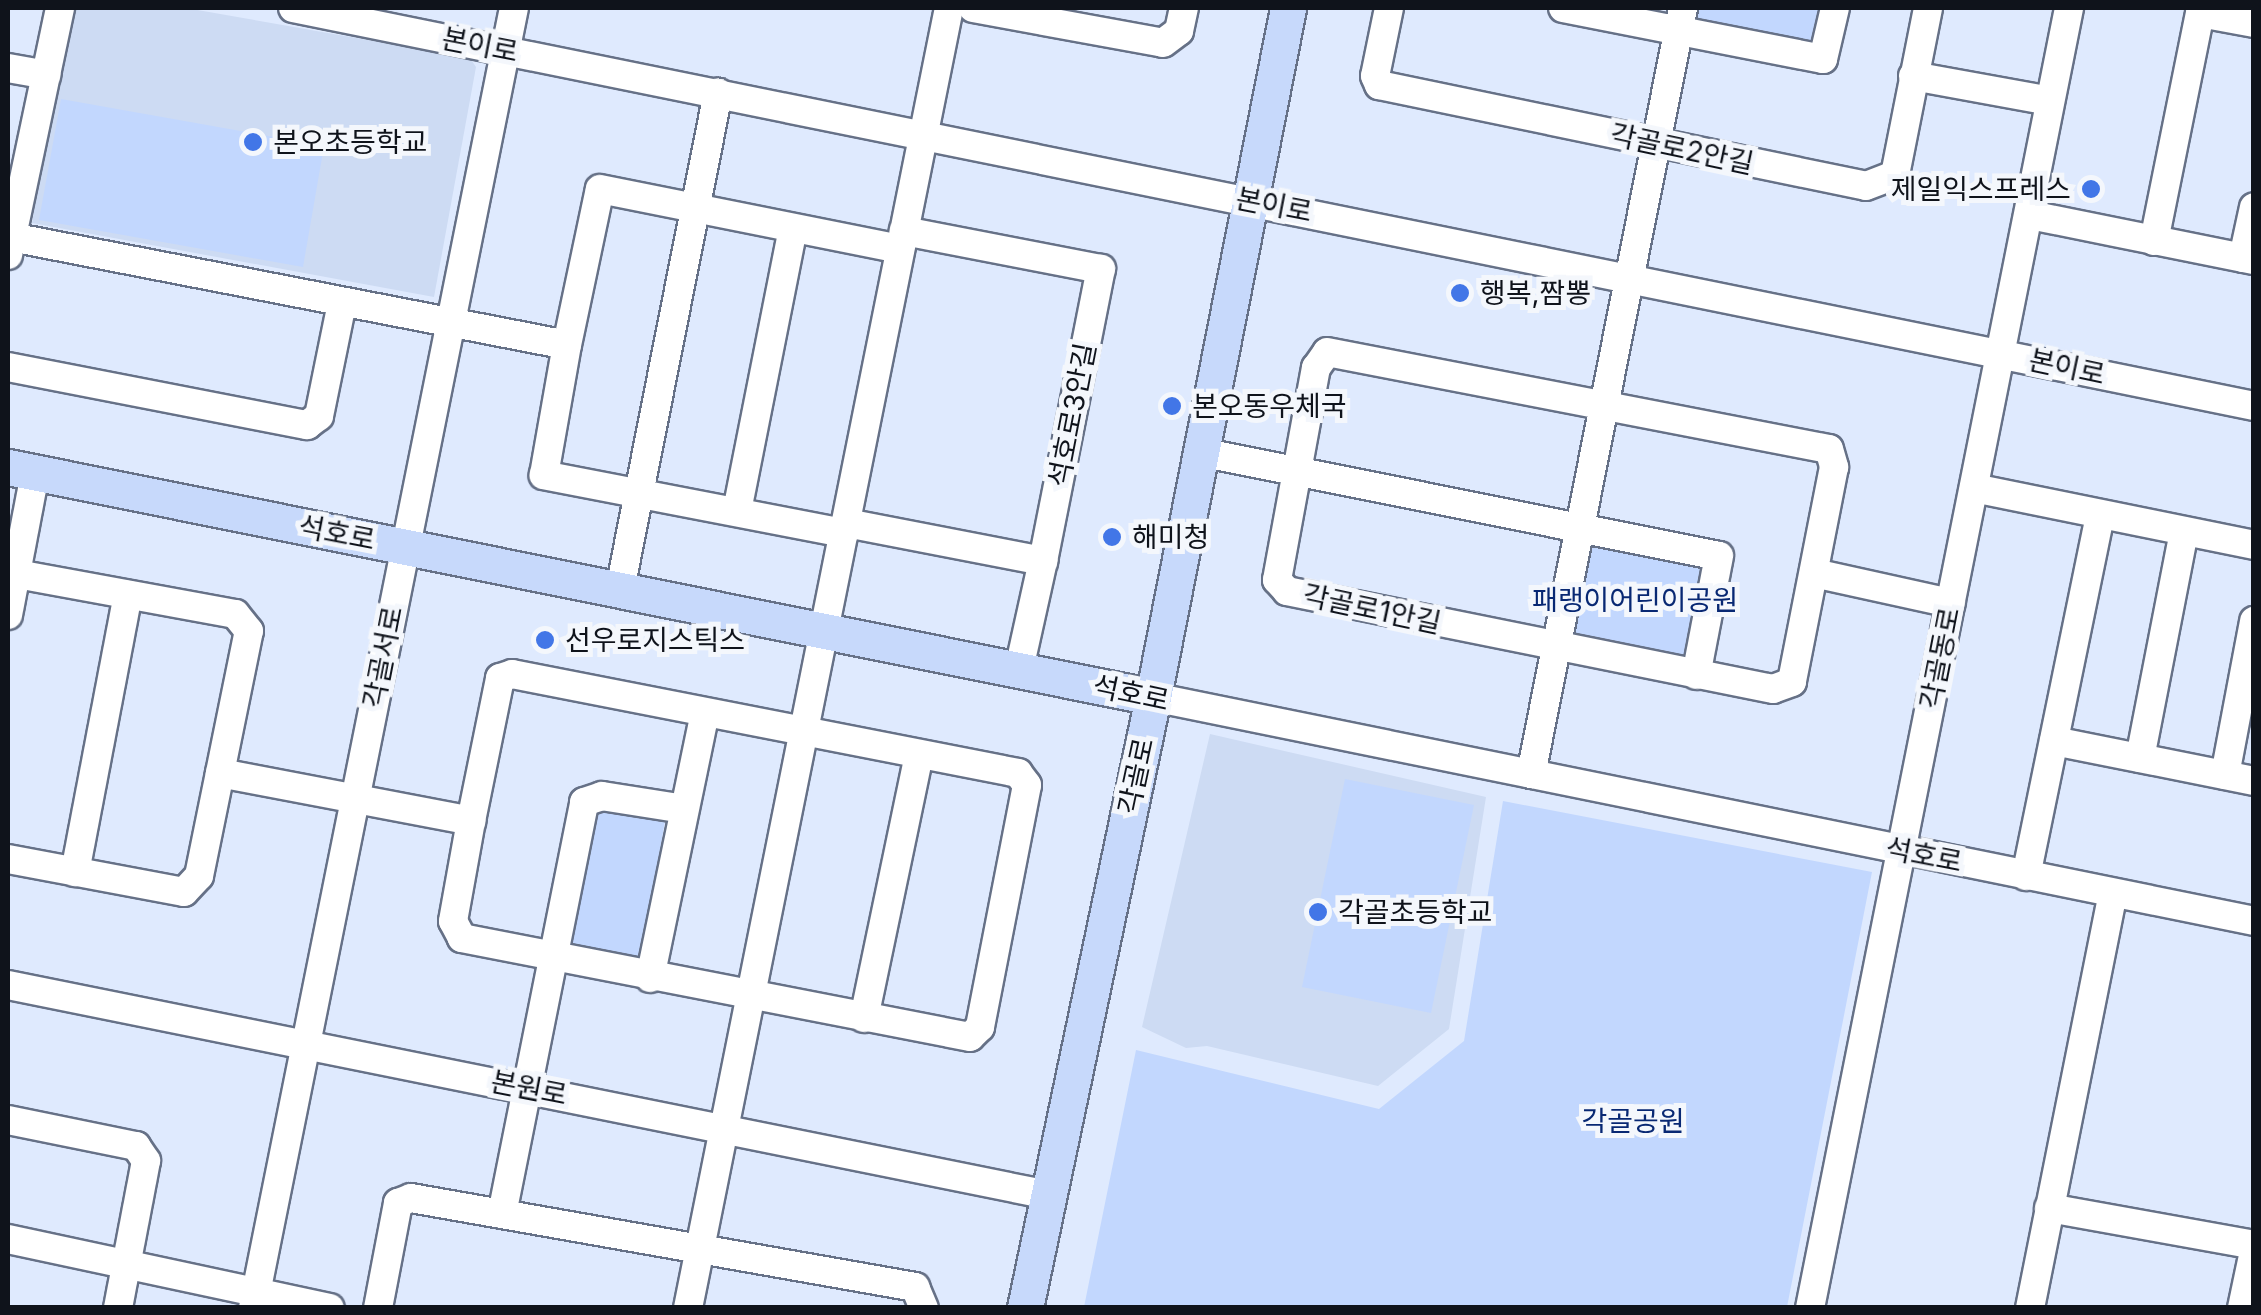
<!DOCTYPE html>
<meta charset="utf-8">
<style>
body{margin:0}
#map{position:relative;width:2261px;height:1315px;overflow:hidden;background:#dfeafe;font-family:Inter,"Noto Sans KR",sans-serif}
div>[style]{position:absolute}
.built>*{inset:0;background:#cddbf3}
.green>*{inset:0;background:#c2d7fe}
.roads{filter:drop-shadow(2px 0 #667187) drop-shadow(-2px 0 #667187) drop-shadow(0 2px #667187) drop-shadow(0 -2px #667187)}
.minor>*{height:28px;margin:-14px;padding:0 14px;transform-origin:14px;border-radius:14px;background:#fff}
.major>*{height:35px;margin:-17.5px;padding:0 17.5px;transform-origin:17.5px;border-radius:17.5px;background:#c7d9fb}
.dots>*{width:28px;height:28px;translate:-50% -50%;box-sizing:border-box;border:5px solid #f4f7fc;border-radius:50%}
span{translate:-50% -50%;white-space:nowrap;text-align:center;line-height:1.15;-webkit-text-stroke:10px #f4f7fc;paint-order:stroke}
.street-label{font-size:28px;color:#0f131b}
.poi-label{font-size:28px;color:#0f131b}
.left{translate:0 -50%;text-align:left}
.right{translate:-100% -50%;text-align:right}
.park-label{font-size:28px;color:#082873}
.frame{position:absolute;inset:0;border:10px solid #0f131b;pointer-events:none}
</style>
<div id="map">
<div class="built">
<i style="clip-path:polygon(69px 8px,186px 8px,470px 58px,476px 67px,434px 297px,32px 223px)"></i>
<i style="clip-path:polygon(1210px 734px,1486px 797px,1449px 1029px,1378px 1086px,1207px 1046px,1186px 1048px,1142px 1027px)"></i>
</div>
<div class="green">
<i style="clip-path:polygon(1699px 8px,1828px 8px,1814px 47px,1702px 27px,1697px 19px)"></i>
<i style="clip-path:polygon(61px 99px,324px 146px,303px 267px,39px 220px)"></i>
<i style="clip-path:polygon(1592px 538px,1702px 565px,1686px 657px,1677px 662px,1567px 636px)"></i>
<i style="clip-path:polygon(1345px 779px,1474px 805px,1431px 1013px,1302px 987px)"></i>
<i style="clip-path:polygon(1503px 801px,1872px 872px,1787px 1307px,1084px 1307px,1136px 1050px,1379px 1109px,1464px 1041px)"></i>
<i style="clip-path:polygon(586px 807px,660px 813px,665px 821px,642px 953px,634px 958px,567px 946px)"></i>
</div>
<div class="roads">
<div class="minor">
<i style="left:293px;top:8px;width:2001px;rotate:11.47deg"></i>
<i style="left:973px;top:8px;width:193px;rotate:10.4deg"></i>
<i style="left:1163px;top:43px;width:20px;rotate:-37deg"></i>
<i style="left:1179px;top:31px;width:24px;rotate:-78deg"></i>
<i style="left:1389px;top:8px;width:69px;rotate:101.6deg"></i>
<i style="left:1375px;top:76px;width:10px;rotate:66deg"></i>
<i style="left:1379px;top:85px;width:497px;rotate:11.7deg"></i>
<i style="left:1866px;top:186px;width:31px;rotate:-21deg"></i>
<i style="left:1895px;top:175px;width:170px;rotate:-78.8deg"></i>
<i style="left:1563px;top:8px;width:265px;rotate:11.1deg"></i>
<i style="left:1823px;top:59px;width:52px;rotate:-76.8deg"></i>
<i style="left:2200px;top:13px;width:55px;rotate:10.5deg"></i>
<i style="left:8px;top:68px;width:39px;rotate:10deg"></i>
<i style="left:1913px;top:76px;width:139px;rotate:10.3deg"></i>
<i style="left:2030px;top:215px;width:228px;rotate:11.4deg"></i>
<i style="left:11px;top:237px;width:566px;rotate:10.99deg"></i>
<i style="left:2154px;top:241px;width:238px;rotate:-78.6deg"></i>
<i style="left:8px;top:255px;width:252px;rotate:-78.1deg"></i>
<i style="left:2243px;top:258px;width:52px;rotate:-77.8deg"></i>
<i style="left:1327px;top:352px;width:511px;rotate:10.94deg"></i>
<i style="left:1829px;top:449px;width:19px;rotate:74deg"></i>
<i style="left:1834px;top:467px;width:219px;rotate:101.1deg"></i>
<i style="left:1792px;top:682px;width:20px;rotate:160deg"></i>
<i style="left:1773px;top:689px;width:496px;rotate:-168.6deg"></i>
<i style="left:1287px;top:591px;width:15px;rotate:-132deg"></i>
<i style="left:1277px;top:580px;width:216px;rotate:-79.6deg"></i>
<i style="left:1316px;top:368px;width:19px;rotate:-55deg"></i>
<i style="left:8px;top:367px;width:305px;rotate:11deg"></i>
<i style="left:307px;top:425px;width:15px;rotate:-37deg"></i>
<i style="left:319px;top:416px;width:115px;rotate:-78.5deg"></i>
<i style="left:1200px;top:452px;width:529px;rotate:11.33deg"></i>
<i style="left:1719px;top:556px;width:121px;rotate:100.9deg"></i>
<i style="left:1974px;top:488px;width:286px;rotate:11.5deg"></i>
<i style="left:737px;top:511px;width:288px;rotate:-78.8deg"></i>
<i style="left:846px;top:523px;width:201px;rotate:10.9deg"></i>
<i style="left:1043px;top:561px;width:298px;rotate:-78.8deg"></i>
<i style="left:1101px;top:269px;width:201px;rotate:-169.1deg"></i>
<i style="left:844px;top:533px;width:306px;rotate:-169.1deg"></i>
<i style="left:544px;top:475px;width:132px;rotate:-80deg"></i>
<i style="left:567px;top:345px;width:159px;rotate:-78.1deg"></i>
<i style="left:600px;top:189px;width:306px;rotate:11.3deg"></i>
<i style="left:1814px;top:573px;width:140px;rotate:12.4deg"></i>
<i style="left:620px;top:589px;width:506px;rotate:-78.82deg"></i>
<i style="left:8px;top:615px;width:145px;rotate:-79.2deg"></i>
<i style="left:1019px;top:669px;width:111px;rotate:-77.5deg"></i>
<i style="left:512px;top:674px;width:516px;rotate:11.07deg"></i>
<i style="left:1018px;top:773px;width:15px;rotate:53deg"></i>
<i style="left:1027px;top:785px;width:247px;rotate:101deg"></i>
<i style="left:980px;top:1027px;width:14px;rotate:135deg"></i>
<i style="left:970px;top:1037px;width:518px;rotate:-168.97deg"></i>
<i style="left:462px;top:938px;width:19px;rotate:-118deg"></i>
<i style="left:453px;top:921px;width:102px;rotate:-79.8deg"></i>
<i style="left:471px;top:821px;width:146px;rotate:-78.5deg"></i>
<i style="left:500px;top:678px;width:13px;rotate:-18deg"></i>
<i style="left:1153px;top:697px;width:1124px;rotate:11.5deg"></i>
<i style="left:2054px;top:741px;width:204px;rotate:11.3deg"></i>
<i style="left:2140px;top:758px;width:231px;rotate:-79deg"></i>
<i style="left:220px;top:773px;width:256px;rotate:10.8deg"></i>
<i style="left:1531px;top:774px;width:781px;rotate:-78.78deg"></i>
<i style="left:2225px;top:775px;width:157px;rotate:-79.3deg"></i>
<i style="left:8px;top:859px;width:179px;rotate:10.6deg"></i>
<i style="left:184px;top:892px;width:22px;rotate:-47deg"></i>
<i style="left:199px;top:876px;width:250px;rotate:-78.5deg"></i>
<i style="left:249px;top:631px;width:22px;rotate:-129deg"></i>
<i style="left:235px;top:614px;width:223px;rotate:-169.6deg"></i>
<i style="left:75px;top:872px;width:282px;rotate:-79.2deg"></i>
<i style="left:2026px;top:876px;width:369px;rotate:-78.4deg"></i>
<i style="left:650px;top:978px;width:271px;rotate:-78.3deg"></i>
<i style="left:8px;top:985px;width:1062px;rotate:11.41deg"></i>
<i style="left:864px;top:1018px;width:269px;rotate:-78.2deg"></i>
<i style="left:8px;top:1120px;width:131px;rotate:11.5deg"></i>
<i style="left:136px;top:1146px;width:18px;rotate:56deg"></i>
<i style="left:146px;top:1161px;width:150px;rotate:100.8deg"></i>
<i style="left:2049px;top:1208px;width:208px;rotate:10.2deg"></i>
<i style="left:502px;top:1214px;width:420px;rotate:-78.7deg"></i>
<i style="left:584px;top:802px;width:19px;rotate:-18deg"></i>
<i style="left:602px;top:796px;width:83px;rotate:9deg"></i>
<i style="left:8px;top:1239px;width:329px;rotate:12.1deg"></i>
<i style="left:253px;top:1308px;width:1326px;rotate:-78.65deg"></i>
<i style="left:378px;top:1308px;width:107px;rotate:-79.2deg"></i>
<i style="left:398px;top:1203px;width:14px;rotate:-21deg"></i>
<i style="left:411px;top:1198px;width:512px;rotate:10.01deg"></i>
<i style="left:915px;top:1287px;width:23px;rotate:67deg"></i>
<i style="left:688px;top:1308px;width:1326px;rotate:-78.65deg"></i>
<i style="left:1810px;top:1308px;width:1326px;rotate:-78.73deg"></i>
<i style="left:2030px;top:1308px;width:423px;rotate:-78.7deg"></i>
<i style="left:2242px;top:1308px;width:58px;rotate:-78.1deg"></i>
</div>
<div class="major">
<i style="left:8px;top:467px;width:1168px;rotate:11.36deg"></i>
<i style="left:1025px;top:1308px;width:624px;rotate:-78.17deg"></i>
<i style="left:1153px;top:697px;width:702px;rotate:-78.91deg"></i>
</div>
</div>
<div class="dots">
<i style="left:253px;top:142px;background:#4276e7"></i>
<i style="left:2091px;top:189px;background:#4276e7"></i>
<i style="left:1460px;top:293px;background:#4276e7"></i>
<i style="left:1172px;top:406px;background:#4276e7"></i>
<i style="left:1112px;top:537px;background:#4276e7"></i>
<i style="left:545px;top:640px;background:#4276e7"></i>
<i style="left:1318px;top:912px;background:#4276e7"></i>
</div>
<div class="street-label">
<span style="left:480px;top:45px;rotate:11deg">본이로</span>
<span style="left:1682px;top:149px;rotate:12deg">각골로2안길</span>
<span style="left:1274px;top:205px;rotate:11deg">본이로</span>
<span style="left:2067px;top:367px;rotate:12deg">본이로</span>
<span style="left:1072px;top:415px;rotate:-79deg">석호로3안길</span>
<span style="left:337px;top:533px;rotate:11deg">석호로</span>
<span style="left:1372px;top:609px;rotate:12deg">각골로1안길</span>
<span style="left:383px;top:657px;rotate:-79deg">각골서로</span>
<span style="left:1940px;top:658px;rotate:-79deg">각골동로</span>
<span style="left:1131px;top:693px;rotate:12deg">석호로</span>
<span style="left:1136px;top:776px;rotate:-78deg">각골로</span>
<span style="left:1924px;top:855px;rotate:11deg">석호로</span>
<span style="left:529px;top:1088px;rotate:11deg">본원로</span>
</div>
<div class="poi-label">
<span class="left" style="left:273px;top:142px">본오초등학교</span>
<span class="right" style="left:2071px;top:189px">제일익스프레스</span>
<span class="left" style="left:1480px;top:293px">행복,짬뽕</span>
<span class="left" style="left:1192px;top:406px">본오동우체국</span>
<span class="left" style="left:1132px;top:537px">해미청</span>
<span class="left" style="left:565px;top:640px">선우로지스틱스</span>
<span class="left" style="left:1338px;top:912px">각골초등학교</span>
</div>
<div class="park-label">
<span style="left:1635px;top:600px">패랭이어린이공원</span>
<span style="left:1633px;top:1121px">각골공원</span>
</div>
<div class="frame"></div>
</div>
